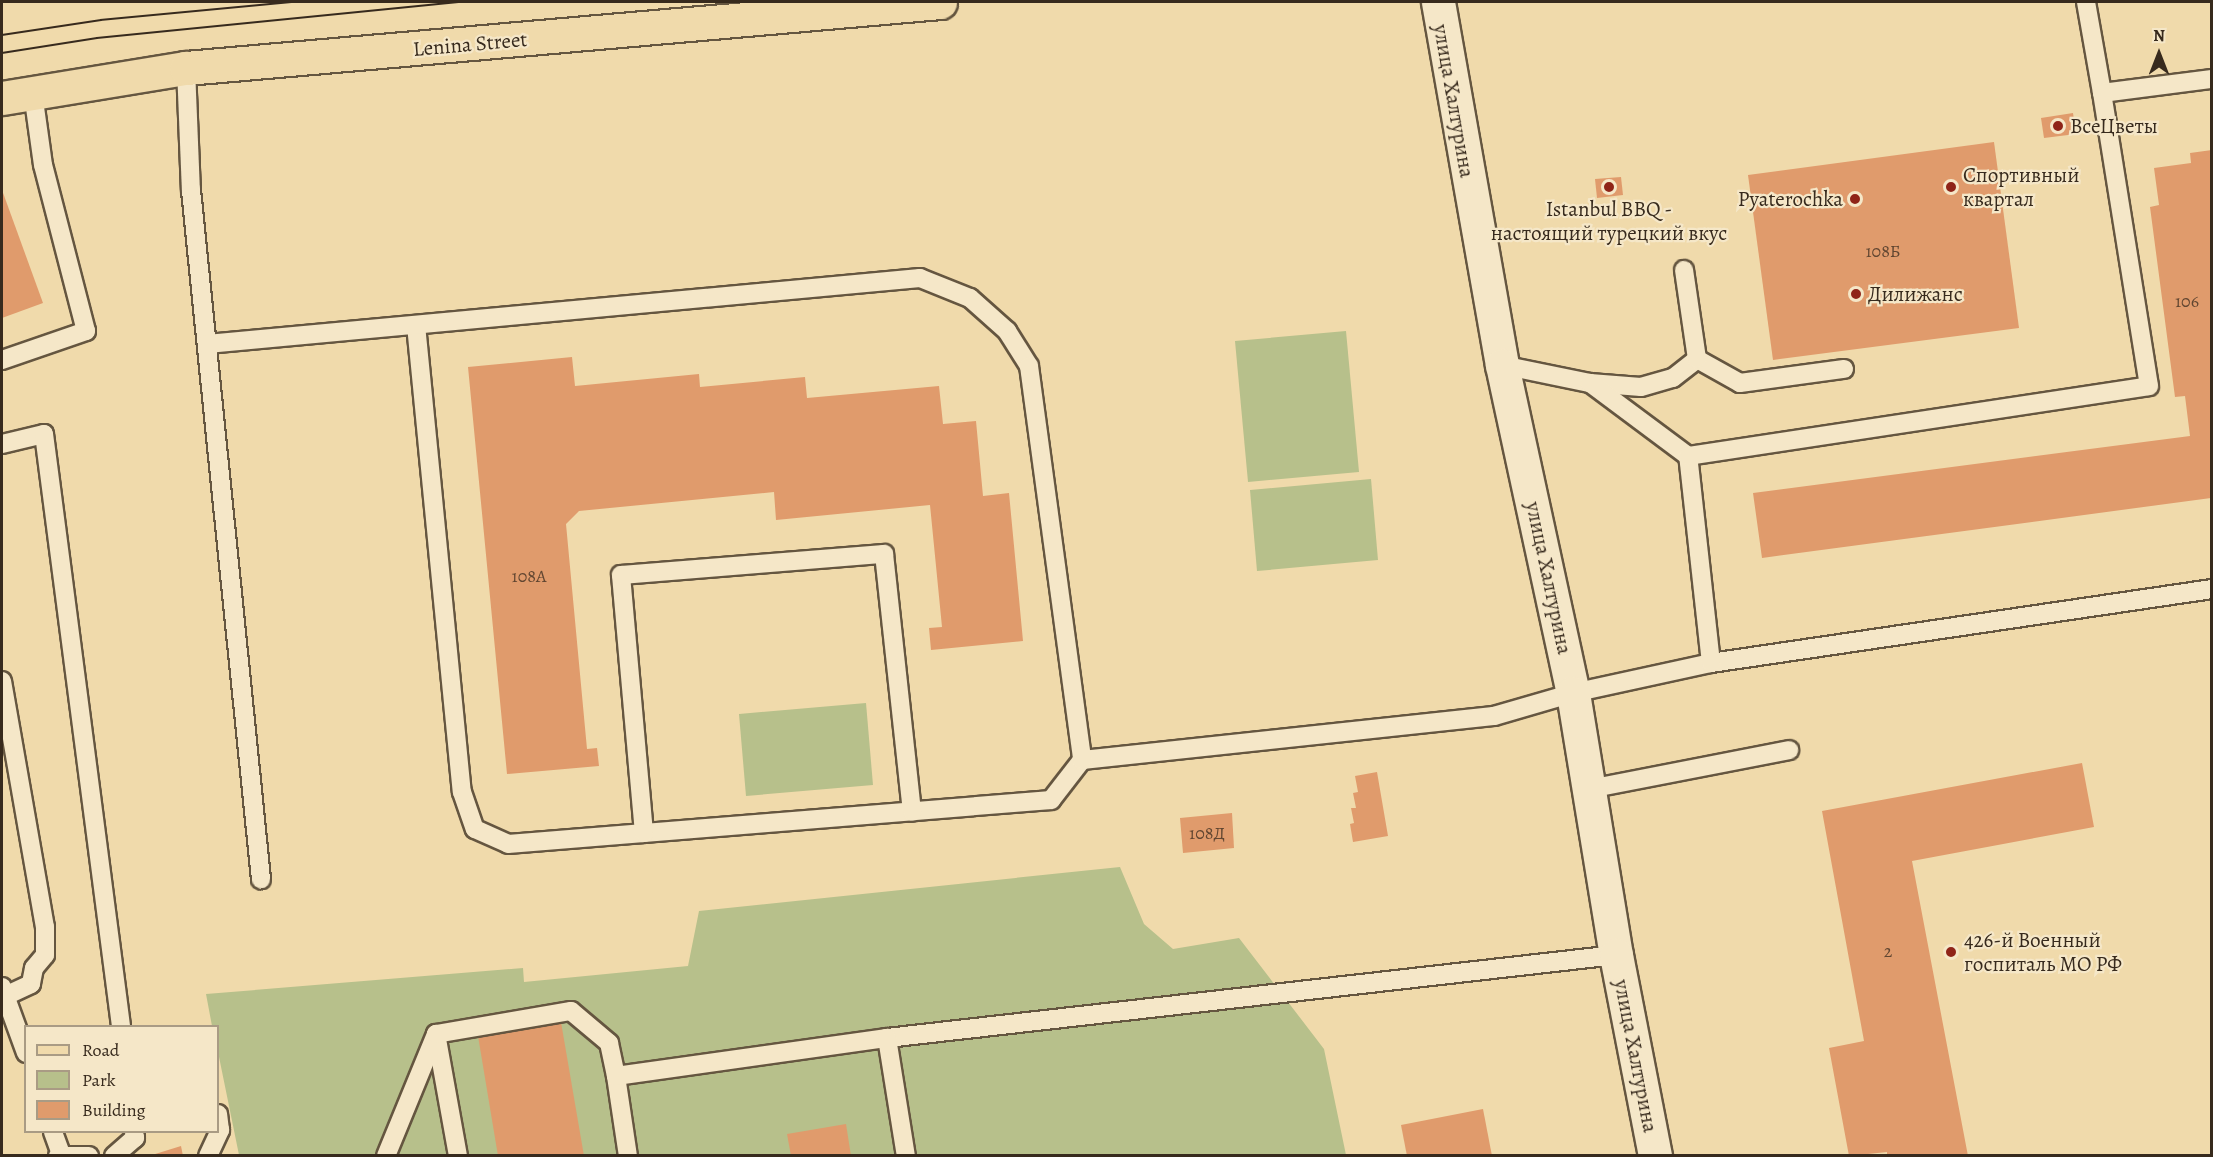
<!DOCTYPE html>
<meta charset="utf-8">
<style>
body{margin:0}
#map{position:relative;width:2213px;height:1157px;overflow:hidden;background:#f0daab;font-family:Alegreya,serif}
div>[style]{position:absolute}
.green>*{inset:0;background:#b7c08b}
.building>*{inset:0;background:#e09b6c}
.roads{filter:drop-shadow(2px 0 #655640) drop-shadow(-2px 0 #655640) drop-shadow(0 2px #655640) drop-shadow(0 -2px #655640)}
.lane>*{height:18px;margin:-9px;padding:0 9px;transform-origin:9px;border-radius:9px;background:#f5e7c8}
.street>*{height:33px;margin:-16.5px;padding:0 16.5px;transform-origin:16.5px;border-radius:16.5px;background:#f5e7c8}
.primary>*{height:33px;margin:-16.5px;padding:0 16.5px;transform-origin:16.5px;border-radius:16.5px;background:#f0daab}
.tram>*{height:1.5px;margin:-0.75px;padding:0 0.75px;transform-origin:0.75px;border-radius:0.75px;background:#372a1d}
.dots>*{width:16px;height:16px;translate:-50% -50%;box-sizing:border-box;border:3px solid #f5e7c8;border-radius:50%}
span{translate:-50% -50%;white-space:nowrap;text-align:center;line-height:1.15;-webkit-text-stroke:4.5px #f5e7c8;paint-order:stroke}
.number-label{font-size:18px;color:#614631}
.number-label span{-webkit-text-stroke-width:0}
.street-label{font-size:21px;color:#372a1d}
.poi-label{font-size:21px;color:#372a1d}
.left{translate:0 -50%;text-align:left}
.right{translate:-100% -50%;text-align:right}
.frame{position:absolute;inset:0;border:3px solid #372a1d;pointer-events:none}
.legend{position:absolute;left:24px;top:1025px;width:195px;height:108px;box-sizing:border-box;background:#f5e7c8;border:2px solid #a99b84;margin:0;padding:8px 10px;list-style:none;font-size:18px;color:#372a1d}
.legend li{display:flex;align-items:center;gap:12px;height:30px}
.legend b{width:30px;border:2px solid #a99b84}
.north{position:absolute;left:2129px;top:24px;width:60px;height:60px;-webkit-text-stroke:4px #f5e7c8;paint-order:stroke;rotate:0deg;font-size:16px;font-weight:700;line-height:24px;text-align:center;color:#372a1d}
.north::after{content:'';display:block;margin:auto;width:21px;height:27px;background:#372a1d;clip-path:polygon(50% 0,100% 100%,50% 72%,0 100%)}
</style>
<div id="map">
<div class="green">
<i style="clip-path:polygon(1346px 331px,1359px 472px,1248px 482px,1235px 341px)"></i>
<i style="clip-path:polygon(1371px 479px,1378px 560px,1257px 571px,1250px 490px)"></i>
<i style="clip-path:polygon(866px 703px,873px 785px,746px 796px,739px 714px)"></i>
<i style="clip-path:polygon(1120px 867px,1144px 924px,1173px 949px,1239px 938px,1324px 1049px,1346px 1155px,239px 1155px,218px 1052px,218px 1026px,212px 1026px,206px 994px,523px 968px,524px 982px,688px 966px,699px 911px)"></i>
</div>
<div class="building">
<i style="clip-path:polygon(2073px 113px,2076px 134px,2044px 138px,2041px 118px)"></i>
<i style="clip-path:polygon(1994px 142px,2019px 328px,1773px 360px,1748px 175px)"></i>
<i style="clip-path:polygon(2212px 150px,2211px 498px,1762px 558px,1753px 493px,2190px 436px,2185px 396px,2175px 397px,2150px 207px,2159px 205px,2154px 168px,2191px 163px,2190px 153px)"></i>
<i style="clip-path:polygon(1621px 177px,1623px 195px,1597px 198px,1595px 179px)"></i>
<i style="clip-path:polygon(2px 190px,43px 303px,2px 318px)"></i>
<i style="clip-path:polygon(572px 357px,575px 386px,699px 374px,700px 387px,805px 377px,807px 398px,939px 386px,943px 424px,976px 421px,983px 496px,1009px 493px,1023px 641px,931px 650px,929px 628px,942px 627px,930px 505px,776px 520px,774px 492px,579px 511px,566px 524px,587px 749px,597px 748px,599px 766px,507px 774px,468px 367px)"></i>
<i style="clip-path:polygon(2082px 763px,2094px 827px,1912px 861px,1968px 1156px,1887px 1156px,1887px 1152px,1849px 1156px,1829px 1048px,1864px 1041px,1822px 811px)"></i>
<i style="clip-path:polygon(1377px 772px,1388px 836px,1353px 842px,1350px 824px,1354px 823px,1351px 808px,1356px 808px,1353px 793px,1358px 792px,1355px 776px)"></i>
<i style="clip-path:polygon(1232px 813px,1234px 848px,1183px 853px,1180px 818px)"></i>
<i style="clip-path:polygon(561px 1022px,584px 1156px,498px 1156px,478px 1036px)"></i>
<i style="clip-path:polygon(1483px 1109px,1492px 1156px,1407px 1156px,1401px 1125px)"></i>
<i style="clip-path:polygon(846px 1124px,851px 1156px,791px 1156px,787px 1134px)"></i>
<i style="clip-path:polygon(181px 1146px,183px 1156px,152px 1156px,152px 1155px)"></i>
</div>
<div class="roads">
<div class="lane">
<i style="left:2086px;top:2px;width:92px;rotate:80deg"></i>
<i style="left:2102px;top:93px;width:111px;rotate:-7.3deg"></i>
<i style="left:186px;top:68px;width:122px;rotate:87.7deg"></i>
<i style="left:191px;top:190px;width:693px;rotate:84.2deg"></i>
<i style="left:416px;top:325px;width:469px;rotate:84.4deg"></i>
<i style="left:462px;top:792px;width:39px;rotate:71deg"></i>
<i style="left:475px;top:829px;width:36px;rotate:24deg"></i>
<i style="left:508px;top:844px;width:545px;rotate:-4.63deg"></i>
<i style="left:1051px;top:800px;width:51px;rotate:-52.2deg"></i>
<i style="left:1082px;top:760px;width:414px;rotate:-6.1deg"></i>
<i style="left:1494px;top:716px;width:82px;rotate:-16.2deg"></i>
<i style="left:1573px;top:693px;width:141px;rotate:-12.3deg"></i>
<i style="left:1711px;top:663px;width:506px;rotate:-8.4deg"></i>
<i style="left:207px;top:344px;width:716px;rotate:-5.29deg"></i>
<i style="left:920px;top:278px;width:54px;rotate:21.8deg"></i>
<i style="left:970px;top:298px;width:50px;rotate:41.7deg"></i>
<i style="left:1007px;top:331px;width:41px;rotate:57.8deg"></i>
<i style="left:1029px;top:366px;width:398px;rotate:82.3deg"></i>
<i style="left:1697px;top:359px;width:49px;rotate:29.2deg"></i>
<i style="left:1740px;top:383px;width:105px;rotate:-7.7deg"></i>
<i style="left:2px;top:360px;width:89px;rotate:-19deg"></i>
<i style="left:86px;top:331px;width:171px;rotate:-104.5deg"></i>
<i style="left:43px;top:165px;width:73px;rotate:-97.9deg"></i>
<i style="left:1502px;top:365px;width:90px;rotate:11.6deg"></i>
<i style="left:1590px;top:383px;width:51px;rotate:4.5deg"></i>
<i style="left:1641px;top:387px;width:33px;rotate:-16deg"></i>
<i style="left:1673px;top:378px;width:31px;rotate:-38deg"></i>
<i style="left:1697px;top:359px;width:90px;rotate:-98.3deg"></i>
<i style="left:1590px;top:383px;width:122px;rotate:36.7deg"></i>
<i style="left:2px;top:444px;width:43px;rotate:-13.4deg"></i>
<i style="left:44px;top:434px;width:597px;rotate:82.59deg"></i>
<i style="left:1711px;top:663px;width:208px;rotate:-96.3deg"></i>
<i style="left:1688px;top:456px;width:466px;rotate:-8.6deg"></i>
<i style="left:2149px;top:386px;width:297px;rotate:-99.1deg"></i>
<i style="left:2px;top:681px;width:250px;rotate:80.1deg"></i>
<i style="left:45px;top:927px;width:28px;rotate:90deg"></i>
<i style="left:45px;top:955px;width:17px;rotate:130deg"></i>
<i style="left:34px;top:968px;width:16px;rotate:101deg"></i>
<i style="left:31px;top:984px;width:29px;rotate:155deg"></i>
<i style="left:1589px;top:789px;width:204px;rotate:-11deg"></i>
<i style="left:644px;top:833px;width:259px;rotate:-95.1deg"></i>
<i style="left:621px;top:575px;width:264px;rotate:-4.6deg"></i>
<i style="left:884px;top:554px;width:259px;rotate:83.8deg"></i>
<i style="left:2px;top:987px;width:70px;rotate:70deg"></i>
<i style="left:887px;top:1038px;width:734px;rotate:-6.5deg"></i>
<i style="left:616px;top:1076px;width:81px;rotate:81.5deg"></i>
<i style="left:53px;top:1132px;width:23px;rotate:70deg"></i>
<i style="left:58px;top:1156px;width:31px"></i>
<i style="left:114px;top:1156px;width:28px;rotate:-41deg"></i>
<i style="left:135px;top:1138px;width:6px;rotate:-99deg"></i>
<i style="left:208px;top:1156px;width:29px;rotate:-65deg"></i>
<i style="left:220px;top:1130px;width:16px;rotate:-97deg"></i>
<i style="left:386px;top:1156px;width:132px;rotate:-67.7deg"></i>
<i style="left:458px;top:1156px;width:124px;rotate:-100.2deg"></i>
<i style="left:436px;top:1034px;width:137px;rotate:-9.7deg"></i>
<i style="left:571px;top:1011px;width:50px;rotate:40.1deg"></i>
<i style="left:609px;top:1043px;width:34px;rotate:78deg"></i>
<i style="left:616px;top:1076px;width:274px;rotate:-8deg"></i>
<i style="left:887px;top:1038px;width:120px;rotate:80.9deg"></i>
</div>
<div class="street">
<i style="left:1438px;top:2px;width:369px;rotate:80deg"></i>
<i style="left:1502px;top:365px;width:336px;rotate:77.8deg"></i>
<i style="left:1573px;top:693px;width:266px;rotate:80.7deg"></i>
<i style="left:1616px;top:955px;width:205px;rotate:79deg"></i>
</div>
<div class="primary">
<i style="left:2px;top:98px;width:186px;rotate:-9.3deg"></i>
<i style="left:186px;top:68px;width:757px;rotate:-5deg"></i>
</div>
</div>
<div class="tram">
<i style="left:2px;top:35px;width:100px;rotate:-8.6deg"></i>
<i style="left:101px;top:20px;width:193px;rotate:-5.4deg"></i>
<i style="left:2px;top:53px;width:96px;rotate:-9deg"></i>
<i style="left:97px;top:38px;width:363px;rotate:-5.7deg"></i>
</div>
<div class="dots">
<i style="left:2058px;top:126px;background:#8f2418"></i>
<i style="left:1609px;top:187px;background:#8f2418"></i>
<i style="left:1951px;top:187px;background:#8f2418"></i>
<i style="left:1855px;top:199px;background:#8f2418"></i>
<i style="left:1856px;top:294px;background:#8f2418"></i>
<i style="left:1951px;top:952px;background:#8f2418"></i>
</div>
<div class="number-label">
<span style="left:1883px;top:251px">108Б</span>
<span style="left:2187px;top:301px">106</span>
<span style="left:529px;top:576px">108А</span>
<span style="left:1207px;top:833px">108Д</span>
<span style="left:1888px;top:951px">2</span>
</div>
<div class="street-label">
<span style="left:470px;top:44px;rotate:-5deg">Lenina Street</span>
<span style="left:1454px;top:101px;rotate:80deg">улица Халтурина</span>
<span style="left:1549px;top:578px;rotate:78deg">улица Халтурина</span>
<span style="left:1636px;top:1056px;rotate:79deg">улица Халтурина</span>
</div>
<div class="poi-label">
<span class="left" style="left:2070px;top:126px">ВсеЦветы</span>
<span class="left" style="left:1963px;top:187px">Спортивный<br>квартал</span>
<span class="right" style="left:1843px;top:199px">Pyaterochka</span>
<span style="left:1609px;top:221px">Istanbul BBQ -<br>настоящий турецкий вкус</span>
<span class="left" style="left:1868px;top:294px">Дилижанс</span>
<span class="left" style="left:1964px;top:952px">426-й Военный<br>госпиталь МО РФ</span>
</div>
<div class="frame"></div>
<ul class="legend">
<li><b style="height:8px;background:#f0daab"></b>Road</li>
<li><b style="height:16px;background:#b7c08b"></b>Park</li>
<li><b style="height:16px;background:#e09b6c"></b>Building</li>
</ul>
<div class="north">N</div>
</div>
